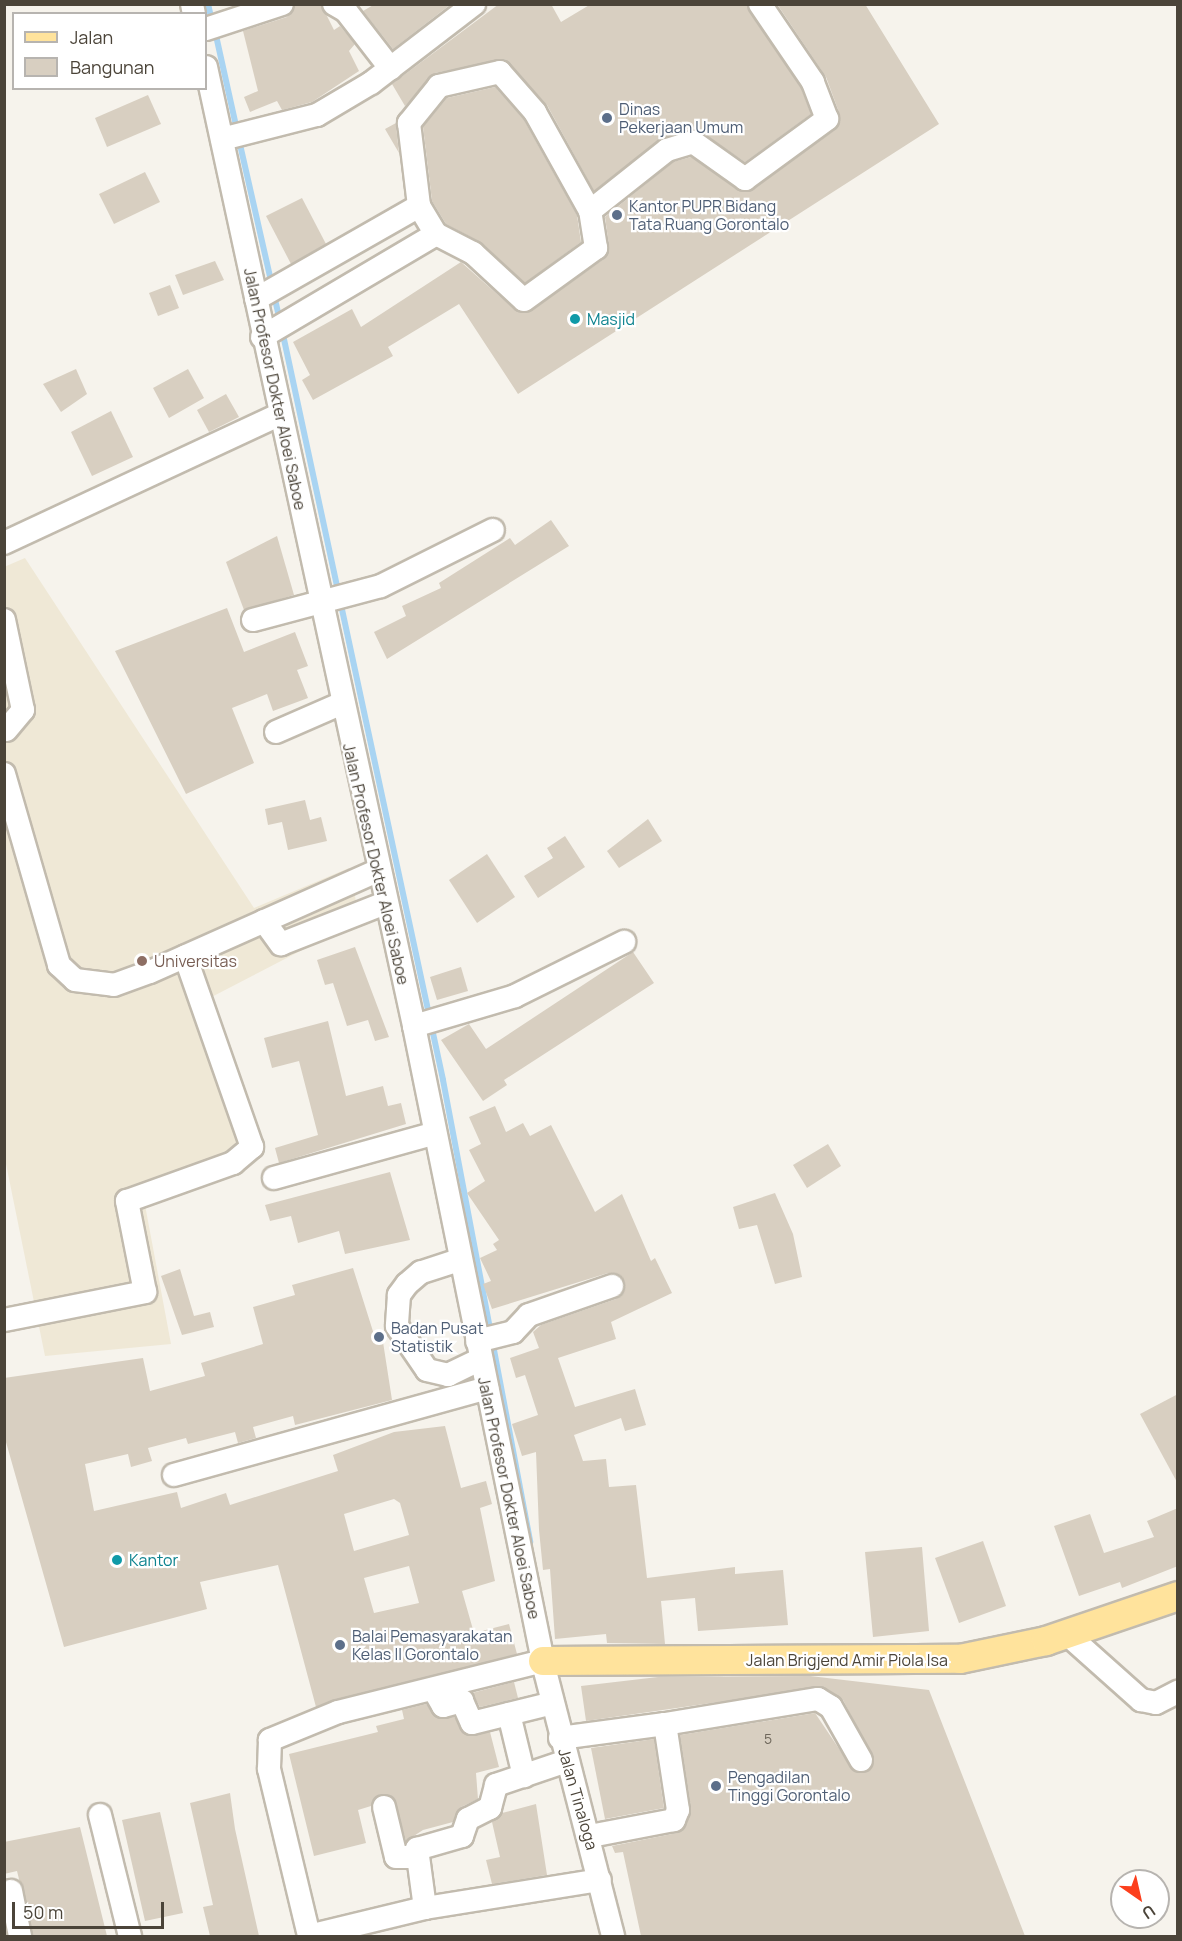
<!DOCTYPE html>
<style>
body{margin:0}
#map{position:relative;width:1182px;height:1941px;overflow:hidden;background:#f6f3ec;font-family:Manrope,sans-serif}
div>[style]{position:absolute}
.education>*{inset:0;background:#efe8d6}
.stream>*{height:6px;margin:-3px;padding:0 3px;transform-origin:3px;border-radius:3px;background:#a9d4f2}
.building>*{inset:0;background:#d8cfc1}
.roads{filter:drop-shadow(2px 0 #c2bbae) drop-shadow(-2px 0 #c2bbae) drop-shadow(0 2px #c2bbae) drop-shadow(0 -2px #c2bbae)}
.minor>*{height:22px;margin:-11px;padding:0 11px;transform-origin:11px;border-radius:11px;background:#fff}
.major>*{height:28px;margin:-14px;padding:0 14px;transform-origin:14px;border-radius:14px;background:#ffe39c}
.dots>*{width:16px;height:16px;translate:-50% -50%;box-sizing:border-box;border:3px solid #fff;border-radius:50%}
span{translate:-50% -50%;white-space:nowrap;text-align:center;line-height:1.15;-webkit-text-stroke:4.5px #fff;paint-order:stroke}
.number-label{font-size:14px;color:#6e675b}
.number-label span{-webkit-text-stroke-width:0}
.service-label{font-size:16px;color:#4e5e75}
.left{translate:0 -50%;text-align:left}
.culture-label{font-size:16px;color:#0d838f}
.street-label{font-size:16px;color:#4b4439}
.education-label{font-size:16px;color:#785e54}
.frame{position:absolute;inset:0;border:6px solid #4b4439;pointer-events:none}
.legend{position:absolute;left:12px;top:12px;width:195px;height:78px;box-sizing:border-box;background:#fff;border:2px solid #b7b4b0;margin:0;padding:8px 10px;list-style:none;font-size:18px;color:#4b4439}
.legend li{display:flex;align-items:center;gap:12px;height:30px}
.legend b{width:30px;border:2px solid #b7b4b0}
.north{position:absolute;left:1110px;top:1869px;width:60px;height:60px;box-sizing:border-box;background:#fff;border:2px solid #b7b4b0;border-radius:50%;rotate:146deg;font-size:16px;font-weight:700;line-height:24px;text-align:center;color:#4b4439}
.north::after{content:'';display:block;margin:auto;width:21px;height:27px;background:#fc3f1d;clip-path:polygon(50% 0,100% 100%,50% 72%,0 100%)}
.scale{position:absolute;left:12px;top:1902px;width:152px;height:27px;box-sizing:border-box;border:3px solid #4b4439;border-top:0;padding-left:8px;font-size:18px;line-height:21px;white-space:nowrap;color:#4b4439;-webkit-text-stroke:4px #fff;paint-order:stroke}
</style>
<div id="map">
<div class="education">
<i style="clip-path:polygon(25px 558px,254px 908px,349px 868px,360px 920px,200px 1003px,263px 1154px,145px 1205px,171px 1344px,45px 1356px,5px 1159px,4px 567px)"></i>
</div>
<div class="stream">
<i style="left:208px;top:4px;width:18px;rotate:77deg"></i>
<i style="left:215px;top:31px;width:101px;rotate:77.5deg"></i>
<i style="left:239px;top:140px;width:149px;rotate:77.2deg"></i>
<i style="left:274px;top:295px;width:26px;rotate:77deg"></i>
<i style="left:282px;top:330px;width:767px;rotate:77.88deg"></i>
<i style="left:443px;top:1080px;width:470px;rotate:79.3deg"></i>
</div>
<div class="building">
<i style="clip-path:polygon(295px 4px,321px 4px,334px 30px,340px 26px,355px 44px,349px 51px,359px 71px,312px 102px,282px 110px,277px 101px,250px 112px,244px 97px,258px 91px,243px 31px,287px 17px)"></i>
<i style="clip-path:polygon(375px 4px,451px 4px,393px 49px,363px 11px)"></i>
<i style="clip-path:polygon(499px 4px,551px 4px,561px 22px,591px 4px,747px 4px,801px 88px,811px 114px,745px 162px,696px 129px,663px 137px,594px 191px,547px 105px,505px 59px,435px 73px,405px 106px,392px 84px)"></i>
<i style="clip-path:polygon(777px 4px,865px 4px,939px 124px,518px 394px,459px 304px,388px 347px,393px 356px,313px 400px,302px 380px,310px 375px,293px 342px,352px 309px,361px 327px,461px 262px,515px 310px,527px 313px,604px 259px,609px 246px,605px 217px,673px 162px,691px 157px,746px 192px,835px 130px,840px 115px,826px 77px)"></i>
<i style="clip-path:polygon(495px 87px,524px 120px,577px 215px,581px 242px,525px 283px,482px 243px,446px 224px,432px 201px,423px 127px,447px 98px)"></i>
<i style="clip-path:polygon(148px 95px,161px 124px,107px 147px,95px 118px)"></i>
<i style="clip-path:polygon(396px 123px,396px 125px,399px 153px,385px 129px)"></i>
<i style="clip-path:polygon(145px 172px,160px 202px,114px 224px,99px 194px)"></i>
<i style="clip-path:polygon(302px 198px,326px 244px,291px 264px,266px 216px)"></i>
<i style="clip-path:polygon(215px 261px,224px 280px,183px 295px,175px 275px)"></i>
<i style="clip-path:polygon(170px 285px,179px 308px,158px 316px,149px 293px)"></i>
<i style="clip-path:polygon(76px 369px,87px 394px,61px 412px,43px 384px)"></i>
<i style="clip-path:polygon(188px 369px,204px 398px,169px 418px,153px 388px)"></i>
<i style="clip-path:polygon(226px 394px,239px 417px,209px 432px,197px 410px)"></i>
<i style="clip-path:polygon(111px 411px,133px 457px,92px 476px,71px 432px)"></i>
<i style="clip-path:polygon(551px 520px,569px 546px,387px 659px,374px 632px,406px 616px,402px 606px,441px 588px,439px 583px,510px 538px,515px 545px)"></i>
<i style="clip-path:polygon(277px 536px,294px 595px,244px 610px,226px 562px)"></i>
<i style="clip-path:polygon(227px 608px,244px 652px,295px 632px,308px 666px,297px 670px,308px 698px,273px 711px,267px 694px,232px 708px,254px 763px,186px 794px,115px 651px)"></i>
<i style="clip-path:polygon(305px 800px,310px 820px,321px 817px,327px 841px,288px 850px,282px 822px,268px 825px,265px 809px)"></i>
<i style="clip-path:polygon(648px 819px,662px 841px,619px 868px,607px 851px)"></i>
<i style="clip-path:polygon(565px 836px,585px 867px,538px 898px,524px 876px,553px 858px,547px 848px)"></i>
<i style="clip-path:polygon(487px 854px,515px 897px,477px 923px,449px 880px)"></i>
<i style="clip-path:polygon(355px 947px,389px 1037px,375px 1041px,368px 1020px,347px 1026px,333px 983px,325px 985px,317px 960px)"></i>
<i style="clip-path:polygon(633px 952px,654px 983px,504px 1080px,507px 1085px,483px 1101px,441px 1040px,469px 1024px,486px 1049px)"></i>
<i style="clip-path:polygon(461px 967px,468px 991px,437px 1000px,430px 977px)"></i>
<i style="clip-path:polygon(328px 1021px,346px 1096px,383px 1086px,388px 1106px,401px 1103px,406px 1124px,279px 1163px,275px 1148px,318px 1135px,299px 1061px,272px 1068px,264px 1038px)"></i>
<i style="clip-path:polygon(495px 1106px,506px 1132px,523px 1123px,530px 1136px,551px 1125px,595px 1212px,622px 1194px,651px 1261px,655px 1258px,672px 1293px,611px 1322px,616px 1339px,558px 1358px,575px 1407px,635px 1389px,646px 1425px,625px 1431px,621px 1418px,574px 1435px,583px 1461px,606px 1459px,609px 1487px,636px 1485px,647px 1578px,735px 1567px,735px 1574px,783px 1570px,788px 1625px,698px 1631px,695px 1598px,661px 1601px,665px 1644px,607px 1643px,606px 1634px,555px 1639px,550px 1569px,543px 1570px,539px 1530px,536px 1452px,522px 1456px,512px 1424px,538px 1415px,525px 1375px,516px 1378px,510px 1358px,539px 1348px,533px 1332px,541px 1325px,616px 1299px,625px 1282px,608px 1273px,492px 1309px,483px 1284px,491px 1281px,480px 1258px,497px 1250px,493px 1244px,499px 1240px,467px 1193px,485px 1181px,469px 1150px,481px 1144px,469px 1117px)"></i>
<i style="clip-path:polygon(828px 1144px,841px 1166px,807px 1188px,793px 1165px)"></i>
<i style="clip-path:polygon(390px 1172px,410px 1240px,345px 1254px,339px 1231px,298px 1243px,291px 1216px,270px 1221px,265px 1205px)"></i>
<i style="clip-path:polygon(775px 1193px,793px 1234px,802px 1277px,775px 1284px,757px 1225px,739px 1229px,733px 1207px)"></i>
<i style="clip-path:polygon(evenodd,353px 1268px,377px 1344px,383px 1342px,392px 1400px,295px 1425px,293px 1416px,253px 1427px,256px 1438px,238px 1443px,235px 1432px,188px 1444px,186px 1438px,148px 1448px,152px 1461px,131px 1467px,128px 1454px,85px 1464px,94px 1511px,177px 1492px,181px 1508px,226px 1493px,230px 1505px,338px 1471px,333px 1455px,394px 1432px,445px 1426px,461px 1488px,486px 1481px,492px 1504px,480px 1508px,495px 1581px,462px 1591px,474px 1633px,509px 1624px,517px 1654px,316px 1707px,278px 1565px,200px 1582px,207px 1609px,64px 1647px,4px 1435px,4px 1378px,143px 1358px,150px 1391px,205px 1376px,201px 1363px,263px 1344px,253px 1307px,295px 1295px,292px 1285px,353px 1268px,394px 1499px,400px 1503px,409px 1535px,354px 1551px,344px 1514px,394px 1499px,353px 1268px,409px 1566px,419px 1603px,374px 1613px,364px 1578px,409px 1566px)"></i>
<i style="clip-path:polygon(180px 1269px,194px 1316px,210px 1312px,214px 1327px,182px 1335px,161px 1276px)"></i>
<i style="clip-path:polygon(1178px 1394px,1178px 1484px,1140px 1414px)"></i>
<i style="clip-path:polygon(1178px 1508px,1178px 1566px,1122px 1588px,1120px 1582px,1079px 1596px,1054px 1526px,1090px 1514px,1104px 1553px,1154px 1537px,1147px 1521px)"></i>
<i style="clip-path:polygon(983px 1541px,1006px 1606px,959px 1623px,935px 1558px)"></i>
<i style="clip-path:polygon(922px 1547px,929px 1631px,873px 1637px,865px 1552px)"></i>
<i style="clip-path:polygon(810px 1676px,929px 1690px,1025px 1936px,641px 1936px,623px 1852px,615px 1853px,612px 1846px,677px 1833px,686px 1826px,691px 1808px,680px 1735px,815px 1713px,854px 1771px,868px 1771px,874px 1760px,843px 1700px,824px 1687px,586px 1721px,581px 1686px,658px 1677px)"></i>
<i style="clip-path:polygon(514px 1682px,518px 1698px,480px 1707px,472px 1693px)"></i>
<i style="clip-path:polygon(426px 1704px,437px 1718px,454px 1717px,469px 1736px,490px 1732px,499px 1767px,476px 1773px,478px 1799px,461px 1807px,453px 1822px,423px 1830px,406px 1841px,394px 1798px,380px 1794px,371px 1806px,358px 1810px,366px 1843px,314px 1856px,289px 1754px,378px 1732px,376px 1726px,404px 1719px,402px 1710px)"></i>
<i style="clip-path:polygon(654px 1739px,664px 1808px,605px 1819px,591px 1748px)"></i>
<i style="clip-path:polygon(230px 1793px,235px 1829px,259px 1936px,210px 1936px,203px 1907px,213px 1905px,190px 1803px)"></i>
<i style="clip-path:polygon(536px 1804px,547px 1875px,492px 1884px,486px 1860px,500px 1857px,492px 1822px,502px 1813px)"></i>
<i style="clip-path:polygon(160px 1812px,183px 1913px,145px 1921px,122px 1820px)"></i>
<i style="clip-path:polygon(80px 1827px,107px 1936px,33px 1936px,17px 1871px,4px 1874px,4px 1842px)"></i>
</div>
<div class="roads">
<div class="minor">
<i style="left:192px;top:4px;width:10px;rotate:79deg"></i>
<i style="left:334px;top:4px;width:14px;rotate:30deg"></i>
<i style="left:346px;top:11px;width:73px;rotate:52.2deg"></i>
<i style="left:206px;top:29px;width:80px;rotate:-18.2deg"></i>
<i style="left:206px;top:67px;width:981px;rotate:77.76deg"></i>
<i style="left:414px;top:1026px;width:658px;rotate:78.52deg"></i>
<i style="left:545px;top:1671px;width:274px;rotate:75.6deg"></i>
<i style="left:222px;top:139px;width:98px;rotate:-14.2deg"></i>
<i style="left:317px;top:115px;width:63px;rotate:-30.7deg"></i>
<i style="left:371px;top:83px;width:130px;rotate:-37.5deg"></i>
<i style="left:590px;top:211px;width:113px;rotate:-119.1deg"></i>
<i style="left:535px;top:112px;width:53px;rotate:-131.2deg"></i>
<i style="left:500px;top:72px;width:63px;rotate:167.1deg"></i>
<i style="left:439px;top:86px;width:48px;rotate:129deg"></i>
<i style="left:409px;top:123px;width:84px;rotate:83.1deg"></i>
<i style="left:419px;top:206px;width:33px;rotate:59deg"></i>
<i style="left:436px;top:234px;width:42px;rotate:27.2deg"></i>
<i style="left:473px;top:253px;width:69px;rotate:42.7deg"></i>
<i style="left:524px;top:300px;width:89px;rotate:-35.8deg"></i>
<i style="left:596px;top:248px;width:37px;rotate:-99deg"></i>
<i style="left:590px;top:211px;width:98px;rotate:-38.4deg"></i>
<i style="left:667px;top:150px;width:27px;rotate:-17deg"></i>
<i style="left:693px;top:142px;width:64px;rotate:35.4deg"></i>
<i style="left:745px;top:179px;width:102px;rotate:-36.2deg"></i>
<i style="left:827px;top:119px;width:40px;rotate:-111deg"></i>
<i style="left:813px;top:82px;width:94px;rotate:-124.2deg"></i>
<i style="left:256px;top:299px;width:188px;rotate:-29.7deg"></i>
<i style="left:262px;top:337px;width:202px;rotate:-30.6deg"></i>
<i style="left:4px;top:543px;width:302px;rotate:-25deg"></i>
<i style="left:4px;top:620px;width:92px;rotate:78.1deg"></i>
<i style="left:23px;top:710px;width:26px;rotate:130deg"></i>
<i style="left:253px;top:620px;width:132px;rotate:-14.9deg"></i>
<i style="left:381px;top:586px;width:125px;rotate:-26.6deg"></i>
<i style="left:276px;top:732px;width:70px;rotate:-23.6deg"></i>
<i style="left:4px;top:774px;width:199px;rotate:73.9deg"></i>
<i style="left:59px;top:965px;width:22px;rotate:43deg"></i>
<i style="left:75px;top:980px;width:39px;rotate:7deg"></i>
<i style="left:114px;top:985px;width:38px;rotate:-20deg"></i>
<i style="left:150px;top:972px;width:248px;rotate:-24deg"></i>
<i style="left:264px;top:921px;width:29px;rotate:54deg"></i>
<i style="left:281px;top:944px;width:112px;rotate:-21.5deg"></i>
<i style="left:414px;top:1026px;width:105px;rotate:-16.5deg"></i>
<i style="left:515px;top:996px;width:122px;rotate:-26.4deg"></i>
<i style="left:274px;top:1178px;width:165px;rotate:-15.5deg"></i>
<i style="left:459px;top:1260px;width:40px;rotate:162deg"></i>
<i style="left:421px;top:1272px;width:18px;rotate:139deg"></i>
<i style="left:407px;top:1284px;width:14px;rotate:126deg"></i>
<i style="left:399px;top:1295px;width:31px;rotate:94deg"></i>
<i style="left:397px;top:1326px;width:53px;rotate:55.7deg"></i>
<i style="left:427px;top:1370px;width:22px;rotate:13deg"></i>
<i style="left:448px;top:1375px;width:37px;rotate:-26deg"></i>
<i style="left:4px;top:1320px;width:144px;rotate:-11.2deg"></i>
<i style="left:145px;top:1292px;width:93px;rotate:-101.2deg"></i>
<i style="left:127px;top:1201px;width:113px;rotate:-19.7deg"></i>
<i style="left:233px;top:1163px;width:25px;rotate:-40deg"></i>
<i style="left:252px;top:1147px;width:202px;rotate:-109.3deg"></i>
<i style="left:477px;top:1341px;width:37px;rotate:-14deg"></i>
<i style="left:513px;top:1332px;width:23px;rotate:-47deg"></i>
<i style="left:529px;top:1315px;width:88px;rotate:-19.3deg"></i>
<i style="left:174px;top:1475px;width:325px;rotate:-15.5deg"></i>
<i style="left:1068px;top:1635px;width:98px;rotate:41.7deg"></i>
<i style="left:1141px;top:1700px;width:15px;rotate:11deg"></i>
<i style="left:1156px;top:1703px;width:25px;rotate:-27deg"></i>
<i style="left:543px;top:1661px;width:211px;rotate:166deg"></i>
<i style="left:338px;top:1712px;width:74px;rotate:157.6deg"></i>
<i style="left:270px;top:1740px;width:29px;rotate:92deg"></i>
<i style="left:269px;top:1769px;width:172px;rotate:76.5deg"></i>
<i style="left:309px;top:1936px;width:119px;rotate:-13.6deg"></i>
<i style="left:425px;top:1908px;width:177px;rotate:-9.1deg"></i>
<i style="left:435px;top:1692px;width:16px;rotate:60deg"></i>
<i style="left:443px;top:1706px;width:20px;rotate:-15deg"></i>
<i style="left:462px;top:1701px;width:24px;rotate:66deg"></i>
<i style="left:472px;top:1723px;width:83px;rotate:-13.9deg"></i>
<i style="left:509px;top:1714px;width:64px;rotate:76.4deg"></i>
<i style="left:665px;top:1724px;width:155px;rotate:-9.3deg"></i>
<i style="left:818px;top:1699px;width:15px;rotate:32deg"></i>
<i style="left:831px;top:1707px;width:61px;rotate:60.5deg"></i>
<i style="left:560px;top:1738px;width:106px;rotate:-7.6deg"></i>
<i style="left:665px;top:1724px;width:87px;rotate:81.4deg"></i>
<i style="left:678px;top:1810px;width:11px;rotate:112deg"></i>
<i style="left:674px;top:1820px;width:86px;rotate:169.2deg"></i>
<i style="left:384px;top:1807px;width:51px;rotate:76.5deg"></i>
<i style="left:396px;top:1857px;width:19px"></i>
<i style="left:100px;top:1815px;width:125px;rotate:76.1deg"></i>
<i style="left:11px;top:1891px;width:46px;rotate:78.7deg"></i>
<i style="left:425px;top:1908px;width:60px;rotate:-97.7deg"></i>
<i style="left:417px;top:1849px;width:47px;rotate:-16.1deg"></i>
<i style="left:462px;top:1836px;width:18px;rotate:-71deg"></i>
<i style="left:468px;top:1819px;width:25px;rotate:-27deg"></i>
<i style="left:490px;top:1808px;width:24px;rotate:-75deg"></i>
<i style="left:496px;top:1785px;width:75px;rotate:-18.7deg"></i>
</div>
<div class="major">
<i style="left:543px;top:1661px;width:417px;rotate:-0.3deg"></i>
<i style="left:960px;top:1659px;width:88px;rotate:-11.8deg"></i>
<i style="left:1046px;top:1641px;width:139px;rotate:-18.8deg"></i>
</div>
</div>
<div class="dots">
<i style="left:607px;top:118px;background:#5c6f8a"></i>
<i style="left:617px;top:215px;background:#5c6f8a"></i>
<i style="left:575px;top:319px;background:#0f9aa8"></i>
<i style="left:142px;top:961px;background:#8d6e63"></i>
<i style="left:379px;top:1337px;background:#5c6f8a"></i>
<i style="left:117px;top:1560px;background:#0f9aa8"></i>
<i style="left:340px;top:1645px;background:#5c6f8a"></i>
<i style="left:716px;top:1786px;background:#5c6f8a"></i>
</div>
<div class="number-label">
<span style="left:768px;top:1739px">5</span>
</div>
<div class="service-label">
<span class="left" style="left:619px;top:118px">Dinas<br>Pekerjaan Umum</span>
<span class="left" style="left:629px;top:215px">Kantor PUPR Bidang<br>Tata Ruang Gorontalo</span>
<span class="left" style="left:391px;top:1337px">Badan Pusat<br>Statistik</span>
<span class="left" style="left:352px;top:1645px">Balai Pemasyarakatan<br>Kelas II Gorontalo</span>
<span class="left" style="left:728px;top:1786px">Pengadilan<br>Tinggi Gorontalo</span>
</div>
<div class="culture-label">
<span class="left" style="left:587px;top:319px">Masjid</span>
<span class="left" style="left:129px;top:1560px">Kantor</span>
</div>
<div class="street-label">
<span style="left:275px;top:389px;rotate:78deg">Jalan Profesor Dokter Aloei Saboe</span>
<span style="left:376px;top:864px;rotate:77deg">Jalan Profesor Dokter Aloei Saboe</span>
<span style="left:509px;top:1498px;rotate:78deg">Jalan Profesor Dokter Aloei Saboe</span>
<span style="left:847px;top:1660px">Jalan Brigjend Amir Piola Isa</span>
<span style="left:578px;top:1799px;rotate:74deg">Jalan Tinaloga</span>
</div>
<div class="education-label">
<span class="left" style="left:154px;top:961px">Universitas</span>
</div>
<div class="frame"></div>
<ul class="legend">
<li><b style="height:8px;background:#ffe39c"></b>Jalan</li>
<li><b style="height:16px;background:#d8cfc1"></b>Bangunan</li>
</ul>
<div class="north">U</div>
<div class="scale">50 m</div>
</div>
